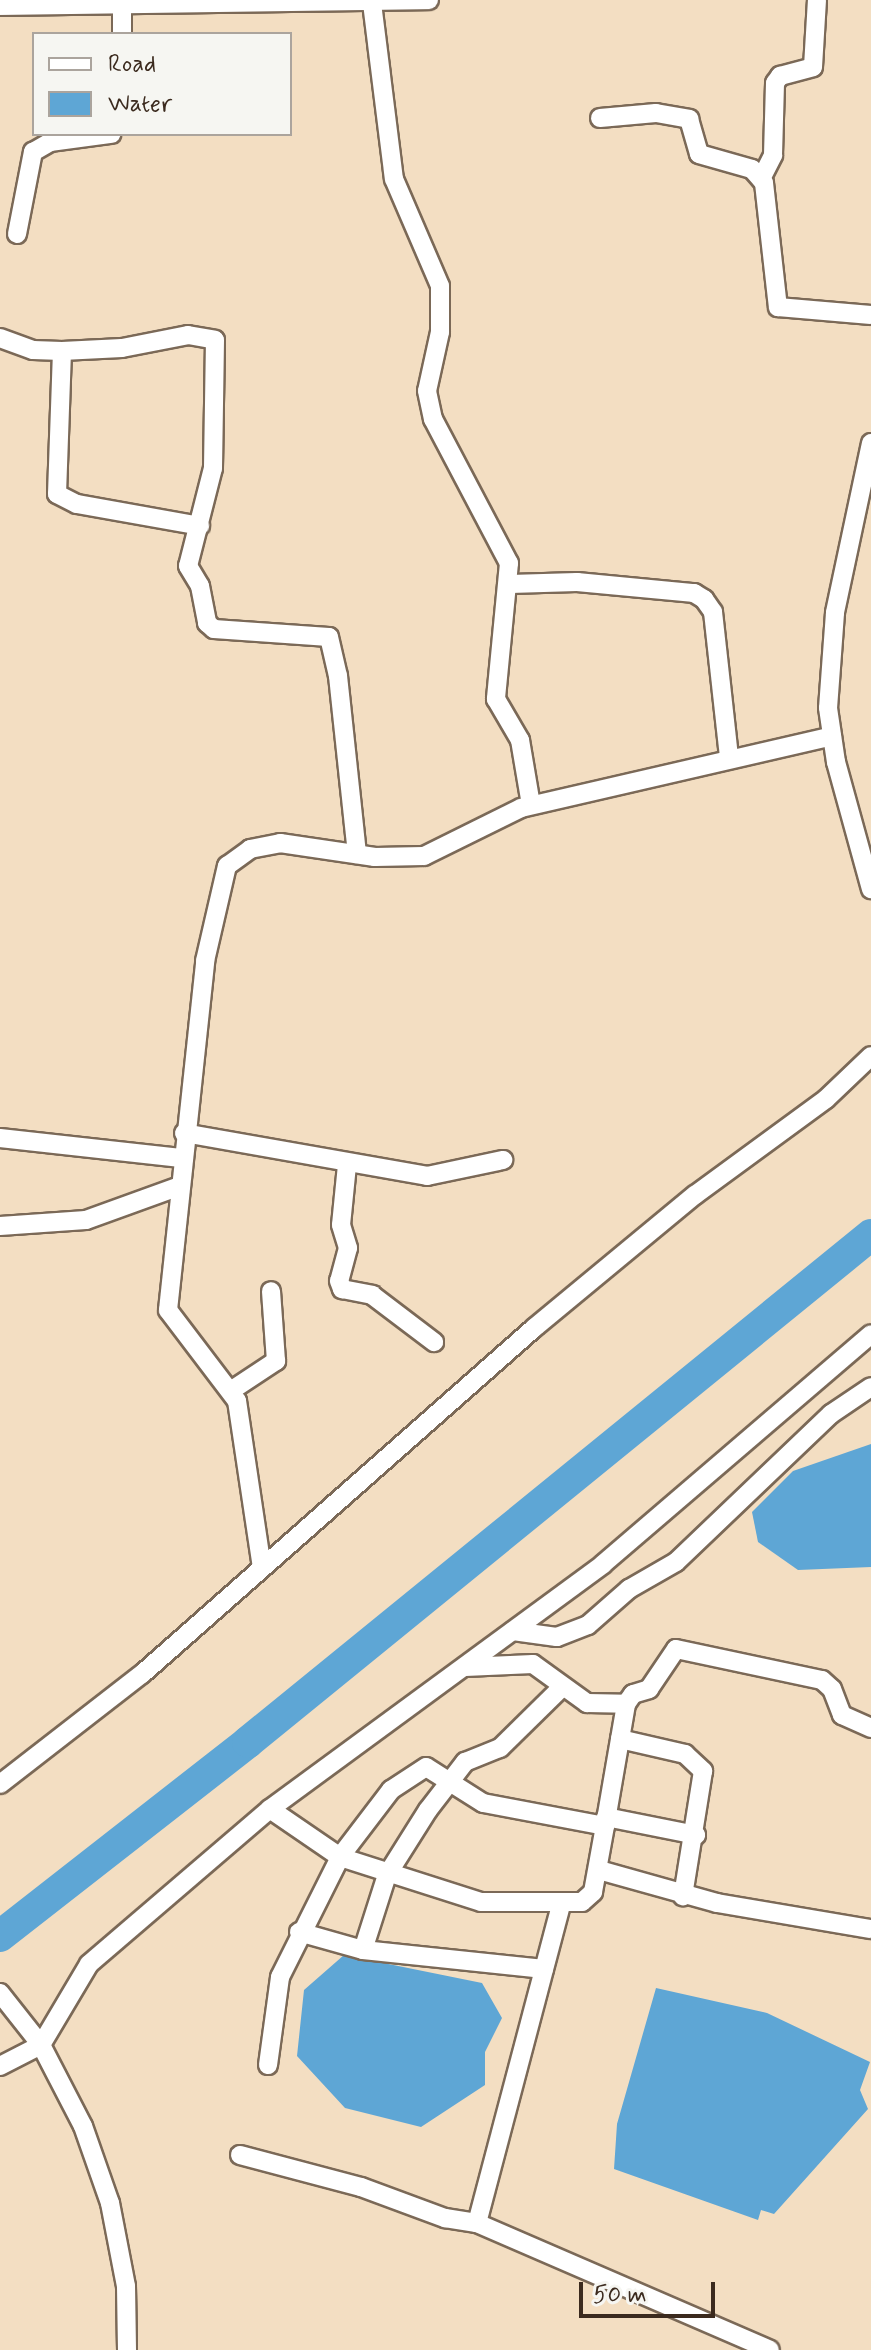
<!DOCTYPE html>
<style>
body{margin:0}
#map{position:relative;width:871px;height:2350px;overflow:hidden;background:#f3dec2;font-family:Mynerve,sans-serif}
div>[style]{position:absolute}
.water>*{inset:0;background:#5ea6d5}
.river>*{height:32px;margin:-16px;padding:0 16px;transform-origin:16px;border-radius:16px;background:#5ea6d5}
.roads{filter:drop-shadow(2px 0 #7b6957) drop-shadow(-2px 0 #7b6957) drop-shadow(0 2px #7b6957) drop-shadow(0 -2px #7b6957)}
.minor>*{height:18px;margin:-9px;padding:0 9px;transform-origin:9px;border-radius:9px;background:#fff}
span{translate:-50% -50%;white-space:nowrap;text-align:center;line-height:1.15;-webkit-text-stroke:7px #f6f6f2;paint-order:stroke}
.legend{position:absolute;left:32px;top:32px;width:260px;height:104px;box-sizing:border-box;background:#f6f6f2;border:2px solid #aba49d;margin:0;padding:10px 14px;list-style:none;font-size:24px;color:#3b2a1e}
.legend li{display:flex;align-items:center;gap:16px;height:40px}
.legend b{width:40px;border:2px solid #aba49d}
.scale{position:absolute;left:579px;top:2282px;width:136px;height:36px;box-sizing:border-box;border:4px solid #3b2a1e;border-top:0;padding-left:10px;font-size:24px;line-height:28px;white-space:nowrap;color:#3b2a1e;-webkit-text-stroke:6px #f6f6f2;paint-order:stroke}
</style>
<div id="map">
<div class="water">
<i style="clip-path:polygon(871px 1444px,871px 1567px,798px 1570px,758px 1542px,752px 1512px,793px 1471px)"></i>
<i style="clip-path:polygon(344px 1955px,482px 1983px,502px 2018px,485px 2052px,485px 2085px,421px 2127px,345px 2108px,297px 2056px,304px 1990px)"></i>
<i style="clip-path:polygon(656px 1988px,767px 2013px,870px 2062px,860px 2090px,868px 2109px,774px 2214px,761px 2210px,758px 2220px,614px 2169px,617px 2124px)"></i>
</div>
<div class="river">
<i style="left:0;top:1936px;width:315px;rotate:-38deg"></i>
<i style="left:248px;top:1742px;width:803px;rotate:-39.14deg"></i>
</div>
<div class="roads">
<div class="minor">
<i style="left:372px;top:3px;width:177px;rotate:82.9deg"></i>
<i style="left:394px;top:179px;width:116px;rotate:66.7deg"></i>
<i style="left:440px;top:286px;width:46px;rotate:90deg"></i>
<i style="left:440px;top:332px;width:60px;rotate:102.4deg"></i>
<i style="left:427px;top:391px;width:29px;rotate:78deg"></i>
<i style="left:433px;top:419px;width:163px;rotate:62.2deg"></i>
<i style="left:509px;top:563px;width:137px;rotate:95.5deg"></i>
<i style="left:496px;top:699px;width:48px;rotate:59.7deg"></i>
<i style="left:520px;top:740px;width:66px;rotate:80.4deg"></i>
<i style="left:0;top:6px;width:429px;rotate:-0.8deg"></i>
<i style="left:122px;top:7px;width:27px;rotate:90deg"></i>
<i style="left:600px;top:118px;width:56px;rotate:-5.1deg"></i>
<i style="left:656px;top:113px;width:34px;rotate:10deg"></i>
<i style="left:689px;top:119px;width:36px;rotate:74deg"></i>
<i style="left:699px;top:154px;width:55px;rotate:15.8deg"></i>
<i style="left:752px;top:169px;width:18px;rotate:49deg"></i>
<i style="left:764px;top:183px;width:125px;rotate:83.6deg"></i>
<i style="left:778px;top:307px;width:93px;rotate:4.9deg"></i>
<i style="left:761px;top:179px;width:27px;rotate:-63deg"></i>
<i style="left:773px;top:155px;width:72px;rotate:-88.4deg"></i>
<i style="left:775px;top:83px;width:9px;rotate:-54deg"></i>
<i style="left:780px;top:76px;width:34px;rotate:-15deg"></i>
<i style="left:813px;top:67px;width:67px;rotate:-86.6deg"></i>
<i style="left:17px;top:234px;width:84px;rotate:-79deg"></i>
<i style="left:33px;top:152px;width:20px;rotate:-30deg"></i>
<i style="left:50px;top:142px;width:62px;rotate:-7.5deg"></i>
<i style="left:0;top:338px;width:35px;rotate:20deg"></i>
<i style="left:33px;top:350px;width:29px;rotate:2deg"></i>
<i style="left:62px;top:351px;width:60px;rotate:-2.9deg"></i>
<i style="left:122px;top:348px;width:67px;rotate:-11.1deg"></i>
<i style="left:188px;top:335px;width:27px;rotate:10deg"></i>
<i style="left:215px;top:340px;width:128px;rotate:90.9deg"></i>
<i style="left:213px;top:468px;width:101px;rotate:104.3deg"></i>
<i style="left:188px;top:566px;width:23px;rotate:59deg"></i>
<i style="left:200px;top:586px;width:38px;rotate:79deg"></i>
<i style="left:207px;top:623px;width:9px;rotate:41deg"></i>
<i style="left:214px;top:629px;width:115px;rotate:4deg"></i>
<i style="left:329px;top:637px;width:40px;rotate:77deg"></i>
<i style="left:338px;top:676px;width:179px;rotate:83.9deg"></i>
<i style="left:62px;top:351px;width:143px;rotate:92deg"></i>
<i style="left:57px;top:494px;width:22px;rotate:27deg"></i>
<i style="left:77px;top:504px;width:125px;rotate:10.1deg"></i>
<i style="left:871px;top:443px;width:174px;rotate:102deg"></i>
<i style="left:835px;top:613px;width:95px;rotate:94.2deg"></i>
<i style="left:828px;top:708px;width:55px;rotate:81.6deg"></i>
<i style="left:836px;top:762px;width:132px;rotate:74.6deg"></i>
<i style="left:510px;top:584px;width:67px;rotate:-1.7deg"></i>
<i style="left:577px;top:582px;width:118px;rotate:5.4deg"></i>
<i style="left:694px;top:593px;width:12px;rotate:31deg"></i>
<i style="left:704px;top:599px;width:16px;rotate:55deg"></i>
<i style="left:713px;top:612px;width:146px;rotate:83.7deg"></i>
<i style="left:184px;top:1133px;width:247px;rotate:10deg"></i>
<i style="left:427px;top:1176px;width:78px;rotate:-11.9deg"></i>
<i style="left:0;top:1138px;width:182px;rotate:6.3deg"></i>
<i style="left:347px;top:1165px;width:60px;rotate:95.7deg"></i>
<i style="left:341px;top:1225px;width:24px;rotate:73deg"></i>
<i style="left:348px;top:1248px;width:34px;rotate:105deg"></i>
<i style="left:339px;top:1281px;width:9px;rotate:69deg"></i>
<i style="left:342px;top:1289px;width:31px;rotate:11deg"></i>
<i style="left:372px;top:1295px;width:78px;rotate:37.2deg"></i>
<i style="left:0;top:1226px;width:86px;rotate:-4deg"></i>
<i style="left:86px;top:1220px;width:97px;rotate:-19.9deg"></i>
<i style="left:232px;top:1390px;width:53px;rotate:-33.4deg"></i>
<i style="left:276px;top:1361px;width:70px;rotate:-94.1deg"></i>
<i style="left:262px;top:1568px;width:169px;rotate:-98.5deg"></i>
<i style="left:237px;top:1401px;width:114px;rotate:-127.2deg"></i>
<i style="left:168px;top:1310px;width:351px;rotate:-83.9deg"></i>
<i style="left:205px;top:961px;width:98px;rotate:-77deg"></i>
<i style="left:227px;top:866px;width:29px;rotate:-36deg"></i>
<i style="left:250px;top:849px;width:31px;rotate:-11deg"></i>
<i style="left:280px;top:843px;width:96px;rotate:8.4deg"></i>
<i style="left:375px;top:857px;width:49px;rotate:-1.2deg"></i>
<i style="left:424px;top:856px;width:108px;rotate:-26.3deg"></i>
<i style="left:521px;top:808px;width:319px;rotate:-13deg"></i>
<i style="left:513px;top:1631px;width:44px;rotate:7.8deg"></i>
<i style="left:557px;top:1637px;width:33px;rotate:-21deg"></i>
<i style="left:588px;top:1625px;width:55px;rotate:-41.3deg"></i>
<i style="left:629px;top:1589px;width:54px;rotate:-29.9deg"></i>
<i style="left:676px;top:1562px;width:214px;rotate:-43.7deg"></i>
<i style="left:831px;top:1414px;width:48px;rotate:-34deg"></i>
<i style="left:465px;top:1667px;width:68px;rotate:-2.5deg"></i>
<i style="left:533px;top:1664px;width:67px;rotate:35.8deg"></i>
<i style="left:587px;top:1703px;width:39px;rotate:1deg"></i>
<i style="left:620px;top:1739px;width:67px;rotate:13deg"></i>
<i style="left:685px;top:1754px;width:25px;rotate:43deg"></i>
<i style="left:703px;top:1771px;width:127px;rotate:99.1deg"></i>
<i style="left:0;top:1784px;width:180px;rotate:-37.8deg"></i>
<i style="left:142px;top:1674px;width:523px;rotate:-41.43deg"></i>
<i style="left:534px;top:1328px;width:209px;rotate:-39.6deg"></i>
<i style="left:695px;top:1195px;width:162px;rotate:-36.2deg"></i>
<i style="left:826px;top:1099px;width:62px;rotate:-43.7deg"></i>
<i style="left:606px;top:1817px;width:92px;rotate:11.3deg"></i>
<i style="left:605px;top:1826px;width:124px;rotate:-80.2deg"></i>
<i style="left:626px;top:1704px;width:12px;rotate:-55deg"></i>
<i style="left:633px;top:1694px;width:17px;rotate:-17deg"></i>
<i style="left:649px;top:1689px;width:48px;rotate:-56deg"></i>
<i style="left:676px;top:1649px;width:149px;rotate:12deg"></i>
<i style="left:822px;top:1680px;width:13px;rotate:42deg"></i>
<i style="left:832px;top:1689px;width:28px;rotate:69deg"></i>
<i style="left:842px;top:1715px;width:32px;rotate:24deg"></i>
<i style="left:599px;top:1870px;width:123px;rotate:15.6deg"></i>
<i style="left:717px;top:1903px;width:156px;rotate:9.6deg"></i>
<i style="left:299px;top:1932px;width:66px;rotate:15.7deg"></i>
<i style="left:363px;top:1950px;width:182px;rotate:6deg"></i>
<i style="left:363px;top:1950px;width:79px;rotate:-72.3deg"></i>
<i style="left:387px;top:1875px;width:77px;rotate:-57.8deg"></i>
<i style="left:428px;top:1810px;width:61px;rotate:-52.4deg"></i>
<i style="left:465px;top:1762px;width:38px;rotate:-22deg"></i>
<i style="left:500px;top:1748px;width:87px;rotate:-44.5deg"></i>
<i style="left:0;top:1993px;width:66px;rotate:51.7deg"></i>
<i style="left:41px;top:2045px;width:91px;rotate:62.6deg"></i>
<i style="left:83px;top:2126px;width:82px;rotate:70.7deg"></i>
<i style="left:110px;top:2203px;width:85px;rotate:79.1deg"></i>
<i style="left:126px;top:2286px;width:64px;rotate:89.1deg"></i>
<i style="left:268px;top:2065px;width:89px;rotate:-82.2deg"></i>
<i style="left:280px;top:1977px;width:134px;rotate:-63.4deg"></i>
<i style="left:340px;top:1857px;width:148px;rotate:17.7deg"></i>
<i style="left:481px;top:1902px;width:101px"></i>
<i style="left:582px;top:1902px;width:15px;rotate:-42deg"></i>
<i style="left:593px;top:1892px;width:67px;rotate:-79.7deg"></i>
<i style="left:605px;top:1826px;width:124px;rotate:-169.3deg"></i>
<i style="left:483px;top:1803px;width:67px;rotate:-147.7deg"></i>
<i style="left:426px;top:1767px;width:42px;rotate:146.7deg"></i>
<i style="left:391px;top:1790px;width:84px;rotate:127.3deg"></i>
<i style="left:340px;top:1857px;width:85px;rotate:-145.6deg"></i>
<i style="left:0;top:2066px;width:46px;rotate:-27.1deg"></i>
<i style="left:41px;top:2045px;width:94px;rotate:-59.3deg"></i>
<i style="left:89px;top:1964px;width:238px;rotate:-40.6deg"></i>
<i style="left:270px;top:1809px;width:413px;rotate:-36.3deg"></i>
<i style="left:603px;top:1564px;width:353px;rotate:-40.6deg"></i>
<i style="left:240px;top:2155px;width:125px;rotate:14.8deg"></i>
<i style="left:361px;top:2187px;width:90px;rotate:20.3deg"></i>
<i style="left:445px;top:2218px;width:32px;rotate:9deg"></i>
<i style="left:477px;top:2223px;width:319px;rotate:23.4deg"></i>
<i style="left:477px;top:2223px;width:330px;rotate:-75.2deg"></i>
</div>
</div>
<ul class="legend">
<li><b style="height:10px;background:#fff"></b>Road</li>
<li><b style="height:22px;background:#5ea6d5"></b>Water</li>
</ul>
<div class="scale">50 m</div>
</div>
